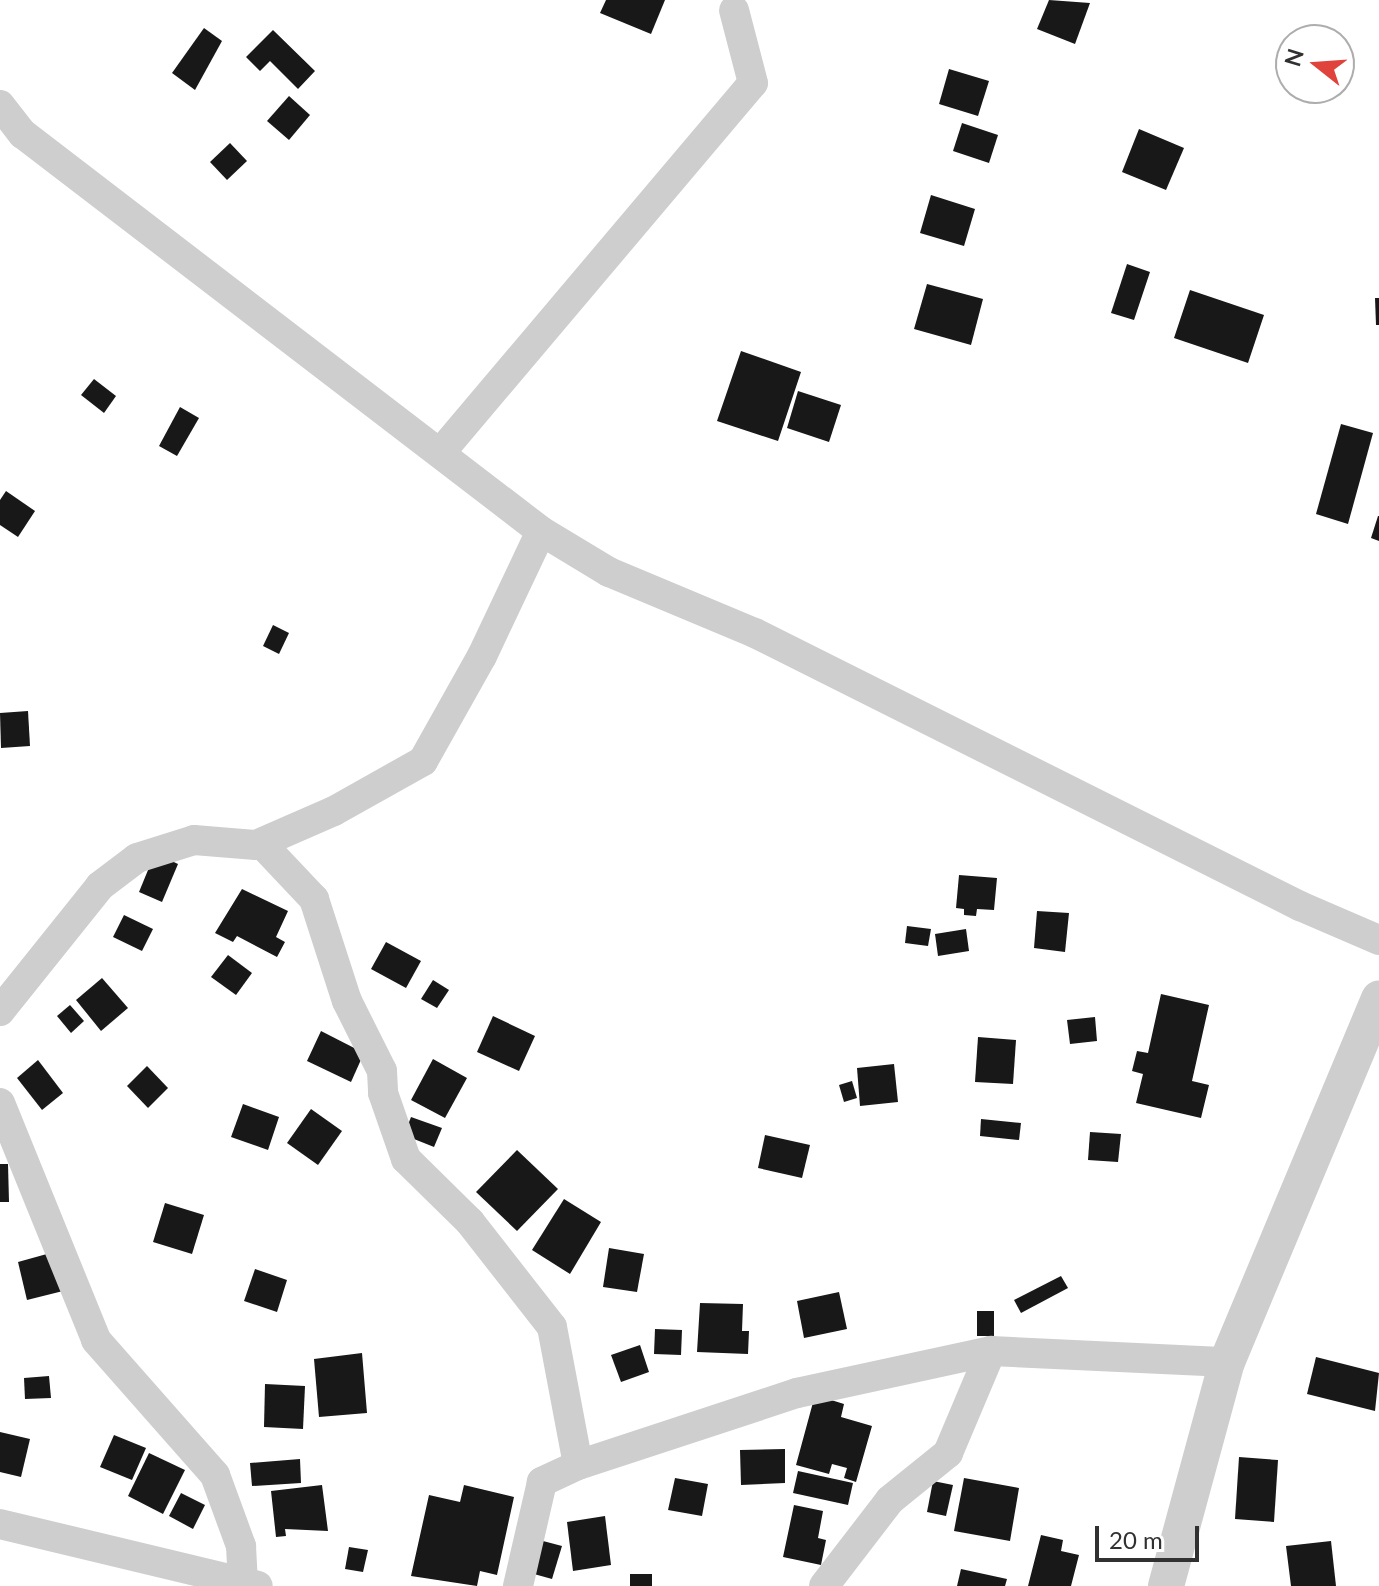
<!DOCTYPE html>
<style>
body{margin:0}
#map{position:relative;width:1379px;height:1586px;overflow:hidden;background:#fff;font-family:Lato,sans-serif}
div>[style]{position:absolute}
.building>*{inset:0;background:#181818}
.minor>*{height:30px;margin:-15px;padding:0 15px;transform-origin:15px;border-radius:15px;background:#cecece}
.tertiary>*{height:36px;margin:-18px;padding:0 18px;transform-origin:18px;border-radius:18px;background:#cecece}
span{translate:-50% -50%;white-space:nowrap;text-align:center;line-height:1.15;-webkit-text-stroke:8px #fff;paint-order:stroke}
.north{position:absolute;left:1275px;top:24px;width:80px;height:80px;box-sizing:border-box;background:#fff;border:2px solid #adadad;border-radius:50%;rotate:287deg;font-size:22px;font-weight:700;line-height:32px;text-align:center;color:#313131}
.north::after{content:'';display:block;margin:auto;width:28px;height:36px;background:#df433c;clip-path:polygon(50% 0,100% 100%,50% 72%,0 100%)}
.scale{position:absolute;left:1095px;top:1526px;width:104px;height:36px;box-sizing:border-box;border:4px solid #313131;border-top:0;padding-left:10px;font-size:24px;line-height:28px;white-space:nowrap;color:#313131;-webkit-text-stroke:6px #fff;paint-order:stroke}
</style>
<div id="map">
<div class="building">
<i style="clip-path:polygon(606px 0,665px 0,651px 34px,600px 13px)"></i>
<i style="clip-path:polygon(1049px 0,1090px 3px,1075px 44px,1037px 29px)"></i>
<i style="clip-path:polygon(204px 28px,222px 41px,195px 90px,172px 73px)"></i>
<i style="clip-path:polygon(273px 30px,315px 71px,298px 89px,270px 61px,260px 71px,246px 57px)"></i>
<i style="clip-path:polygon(949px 69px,989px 81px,978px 116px,939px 104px)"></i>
<i style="clip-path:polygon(289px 96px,310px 115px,289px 140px,267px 121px)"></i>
<i style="clip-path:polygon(962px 123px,998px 135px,989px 163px,953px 151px)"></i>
<i style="clip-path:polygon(1139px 129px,1184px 148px,1166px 190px,1122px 172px)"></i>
<i style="clip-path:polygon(230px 143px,247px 161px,227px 180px,210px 162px)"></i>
<i style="clip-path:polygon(931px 195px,975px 209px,964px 246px,920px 233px)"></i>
<i style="clip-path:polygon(1127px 264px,1150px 272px,1134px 320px,1111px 313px)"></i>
<i style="clip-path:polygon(927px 284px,983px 299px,971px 345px,914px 329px)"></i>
<i style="clip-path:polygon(1190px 290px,1264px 315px,1248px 363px,1174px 338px)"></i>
<i style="clip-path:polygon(1375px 298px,1379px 298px,1379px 325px,1376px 325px)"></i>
<i style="clip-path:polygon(741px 351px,801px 372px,778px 441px,717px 421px)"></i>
<i style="clip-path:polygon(94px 379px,116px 396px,104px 413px,81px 395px)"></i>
<i style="clip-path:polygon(798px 391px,841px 405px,829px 442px,787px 428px)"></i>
<i style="clip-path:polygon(180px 407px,199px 418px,177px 456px,159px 446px)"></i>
<i style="clip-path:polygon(1341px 424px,1373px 433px,1348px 524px,1316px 514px)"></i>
<i style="clip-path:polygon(6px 491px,35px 511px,18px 537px,0 525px,0 500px)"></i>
<i style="clip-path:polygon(1378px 516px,1379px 516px,1379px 541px,1371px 538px)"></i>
<i style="clip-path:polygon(273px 625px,289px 633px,279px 654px,263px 646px)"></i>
<i style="clip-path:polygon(28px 711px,30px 746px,1px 748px,0 713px)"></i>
<i style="clip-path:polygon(155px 853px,178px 864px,162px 902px,139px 892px)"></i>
<i style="clip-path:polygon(959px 875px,997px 878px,994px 910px,977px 909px,976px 916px,964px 915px,964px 909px,956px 908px)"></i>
<i style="clip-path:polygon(242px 889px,288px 911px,276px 937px,285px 942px,277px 957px,237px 936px,233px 942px,215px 933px)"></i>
<i style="clip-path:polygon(1037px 911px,1069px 913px,1065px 952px,1034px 948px)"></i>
<i style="clip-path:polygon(124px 915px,153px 929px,142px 951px,113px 937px)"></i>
<i style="clip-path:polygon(907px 926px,931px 929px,928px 946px,905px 943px)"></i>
<i style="clip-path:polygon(966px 929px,969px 951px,938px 956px,935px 934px)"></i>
<i style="clip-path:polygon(386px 942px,421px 961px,406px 988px,371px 969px)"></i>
<i style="clip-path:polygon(228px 955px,252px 973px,236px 995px,211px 977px)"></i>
<i style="clip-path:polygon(102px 978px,128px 1008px,101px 1031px,76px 1000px)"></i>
<i style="clip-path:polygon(433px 980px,449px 990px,437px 1008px,421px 999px)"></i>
<i style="clip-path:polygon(1161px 994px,1209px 1005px,1192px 1081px,1209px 1085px,1201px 1118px,1136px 1103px,1143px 1074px,1132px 1071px,1137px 1051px,1148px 1053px)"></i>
<i style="clip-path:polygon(70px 1005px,84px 1021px,71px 1033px,57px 1016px)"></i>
<i style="clip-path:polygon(493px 1016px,535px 1036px,519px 1071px,477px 1052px)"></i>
<i style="clip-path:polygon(1095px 1017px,1097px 1041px,1070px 1044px,1067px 1020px)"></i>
<i style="clip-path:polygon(321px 1031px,364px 1053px,351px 1082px,307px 1061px)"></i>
<i style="clip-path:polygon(978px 1037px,1016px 1040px,1013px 1084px,975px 1082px)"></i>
<i style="clip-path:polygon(433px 1059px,467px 1078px,445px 1118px,411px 1100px)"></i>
<i style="clip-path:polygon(38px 1060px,63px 1093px,42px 1110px,17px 1078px)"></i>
<i style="clip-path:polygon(894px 1064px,898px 1102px,860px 1106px,857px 1068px)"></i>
<i style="clip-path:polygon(147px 1066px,168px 1088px,148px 1108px,127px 1086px)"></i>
<i style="clip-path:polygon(852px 1081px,857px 1098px,844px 1102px,839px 1085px)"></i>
<i style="clip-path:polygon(243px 1104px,279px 1117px,268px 1150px,231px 1137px)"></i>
<i style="clip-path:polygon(311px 1109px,342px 1131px,318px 1165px,287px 1143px)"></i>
<i style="clip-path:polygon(411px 1117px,442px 1128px,434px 1147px,404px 1135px)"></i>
<i style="clip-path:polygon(981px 1119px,1021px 1123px,1019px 1140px,980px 1136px)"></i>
<i style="clip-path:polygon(1090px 1132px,1121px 1134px,1118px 1162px,1088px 1160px)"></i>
<i style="clip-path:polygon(765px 1135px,810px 1145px,802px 1178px,758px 1168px)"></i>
<i style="clip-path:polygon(517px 1150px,558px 1189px,517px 1231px,476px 1192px)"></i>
<i style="clip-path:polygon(0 1164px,8px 1164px,9px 1202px,0 1202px)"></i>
<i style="clip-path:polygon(564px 1199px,601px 1222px,570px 1274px,532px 1250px)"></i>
<i style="clip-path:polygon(165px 1203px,204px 1215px,192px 1254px,153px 1242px)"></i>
<i style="clip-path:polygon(609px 1248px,644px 1254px,637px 1292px,603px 1287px)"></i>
<i style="clip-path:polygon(54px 1252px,63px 1291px,27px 1300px,18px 1262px)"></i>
<i style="clip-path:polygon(255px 1269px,287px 1280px,277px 1312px,244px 1301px)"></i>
<i style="clip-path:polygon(1061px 1276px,1068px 1288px,1021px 1313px,1014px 1300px)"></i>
<i style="clip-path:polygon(839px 1292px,847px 1329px,804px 1338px,797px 1301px)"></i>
<i style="clip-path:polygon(700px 1303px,743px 1304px,742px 1331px,749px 1331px,748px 1354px,697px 1352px)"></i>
<i style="clip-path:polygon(977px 1311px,994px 1311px,994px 1336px,977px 1336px)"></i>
<i style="clip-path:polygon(655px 1329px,682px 1330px,681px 1355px,654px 1354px)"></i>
<i style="clip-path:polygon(640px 1345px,649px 1372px,621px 1382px,611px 1355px)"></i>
<i style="clip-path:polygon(362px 1353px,367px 1413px,319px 1417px,314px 1359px)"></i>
<i style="clip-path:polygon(1316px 1357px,1379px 1373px,1375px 1411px,1307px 1394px)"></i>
<i style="clip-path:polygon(49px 1376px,51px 1398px,25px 1399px,24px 1378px)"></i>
<i style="clip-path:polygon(265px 1384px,305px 1386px,303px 1429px,264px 1427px)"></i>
<i style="clip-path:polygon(815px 1395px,844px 1404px,841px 1417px,872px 1426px,856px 1482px,844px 1478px,847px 1468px,832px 1464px,829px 1474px,796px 1465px)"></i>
<i style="clip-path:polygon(0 1432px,30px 1439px,21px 1477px,0 1472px)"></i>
<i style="clip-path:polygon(114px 1435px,146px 1448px,132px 1480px,100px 1467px)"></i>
<i style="clip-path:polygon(785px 1449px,785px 1483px,741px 1485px,740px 1450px)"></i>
<i style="clip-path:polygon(149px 1453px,185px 1470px,163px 1514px,128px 1496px)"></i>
<i style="clip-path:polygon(1239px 1457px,1278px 1460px,1274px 1522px,1235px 1519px)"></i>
<i style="clip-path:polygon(300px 1459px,301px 1483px,252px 1486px,250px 1463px)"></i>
<i style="clip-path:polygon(798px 1471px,853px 1483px,848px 1505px,793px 1493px)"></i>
<i style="clip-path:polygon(675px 1478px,708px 1484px,702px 1516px,668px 1510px)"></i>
<i style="clip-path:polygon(964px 1478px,1019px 1488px,1010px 1541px,954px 1531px)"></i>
<i style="clip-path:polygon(933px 1481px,953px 1485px,946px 1516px,927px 1512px)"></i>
<i style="clip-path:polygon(322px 1485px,328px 1531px,285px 1529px,286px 1536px,276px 1537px,271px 1491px)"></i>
<i style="clip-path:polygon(464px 1485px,514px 1497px,497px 1575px,480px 1571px,477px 1586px,411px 1576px,429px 1495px,460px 1502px)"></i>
<i style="clip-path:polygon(181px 1493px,205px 1505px,193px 1529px,169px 1516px)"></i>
<i style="clip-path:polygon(794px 1505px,823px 1511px,818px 1538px,826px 1540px,821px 1565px,783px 1557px)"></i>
<i style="clip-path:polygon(605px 1516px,611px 1565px,573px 1571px,567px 1522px)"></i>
<i style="clip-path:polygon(1041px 1535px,1063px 1540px,1061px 1551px,1079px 1555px,1071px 1586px,1028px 1586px)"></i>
<i style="clip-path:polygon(543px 1541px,562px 1546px,552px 1579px,534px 1574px)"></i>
<i style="clip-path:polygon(1331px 1541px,1336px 1586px,1291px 1586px,1286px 1546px)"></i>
<i style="clip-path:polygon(349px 1547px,368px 1550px,363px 1572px,345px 1569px)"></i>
<i style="clip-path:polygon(961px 1569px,1007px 1579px,1005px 1586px,957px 1586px)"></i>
<i style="clip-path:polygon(630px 1574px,652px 1574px,652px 1586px,630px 1586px)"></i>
</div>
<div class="minor">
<i style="left:0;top:105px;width:37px;rotate:52deg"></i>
<i style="left:23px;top:134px;width:653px;rotate:37.47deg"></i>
<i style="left:541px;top:531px;width:79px;rotate:31.1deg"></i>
<i style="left:609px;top:572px;width:158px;rotate:22.7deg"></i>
<i style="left:755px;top:633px;width:610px;rotate:26.61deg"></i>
<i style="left:1300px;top:906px;width:86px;rotate:23.3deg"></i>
<i style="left:441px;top:452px;width:483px;rotate:-49.8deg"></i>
<i style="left:753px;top:83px;width:75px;rotate:-104.6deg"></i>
<i style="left:262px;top:844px;width:76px;rotate:46.6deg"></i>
<i style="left:314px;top:899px;width:107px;rotate:72.1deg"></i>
<i style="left:347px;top:1001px;width:78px;rotate:63.4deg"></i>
<i style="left:382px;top:1071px;width:22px;rotate:87deg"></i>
<i style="left:383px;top:1093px;width:70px;rotate:70.8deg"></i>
<i style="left:406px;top:1159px;width:90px;rotate:44.5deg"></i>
<i style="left:470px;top:1222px;width:133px;rotate:52deg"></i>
<i style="left:552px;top:1327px;width:140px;rotate:79.3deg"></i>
<i style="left:578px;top:1465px;width:40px;rotate:155deg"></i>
<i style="left:542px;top:1482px;width:107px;rotate:103deg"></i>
<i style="left:0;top:1011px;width:160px;rotate:-51.3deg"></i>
<i style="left:100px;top:886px;width:46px;rotate:-37.1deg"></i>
<i style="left:137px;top:858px;width:60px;rotate:-17.5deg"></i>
<i style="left:194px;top:840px;width:62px;rotate:4.6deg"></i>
<i style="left:256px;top:845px;width:85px;rotate:-23.6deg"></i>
<i style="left:334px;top:811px;width:102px;rotate:-29.3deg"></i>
<i style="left:423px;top:761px;width:120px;rotate:-60.7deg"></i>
<i style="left:482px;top:656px;width:138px;rotate:-64.7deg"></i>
<i style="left:0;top:1103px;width:256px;rotate:67.9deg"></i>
<i style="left:96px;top:1340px;width:180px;rotate:48.6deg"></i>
<i style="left:215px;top:1475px;width:76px;rotate:69.9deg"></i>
<i style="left:241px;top:1546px;width:36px;rotate:87deg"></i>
<i style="left:578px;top:1465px;width:231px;rotate:-18.2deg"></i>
<i style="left:797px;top:1393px;width:198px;rotate:-12.2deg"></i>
<i style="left:991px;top:1351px;width:236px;rotate:2.7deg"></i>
<i style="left:0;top:1524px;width:265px;rotate:13.5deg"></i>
<i style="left:824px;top:1586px;width:108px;rotate:-52.5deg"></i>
<i style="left:890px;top:1500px;width:75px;rotate:-39deg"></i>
<i style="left:948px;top:1453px;width:111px;rotate:-67.1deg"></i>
</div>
<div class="tertiary">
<i style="left:1166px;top:1586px;width:232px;rotate:-74.8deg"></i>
<i style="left:1227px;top:1362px;width:394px;rotate:-67.3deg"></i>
</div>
<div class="north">N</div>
<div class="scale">20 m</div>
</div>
